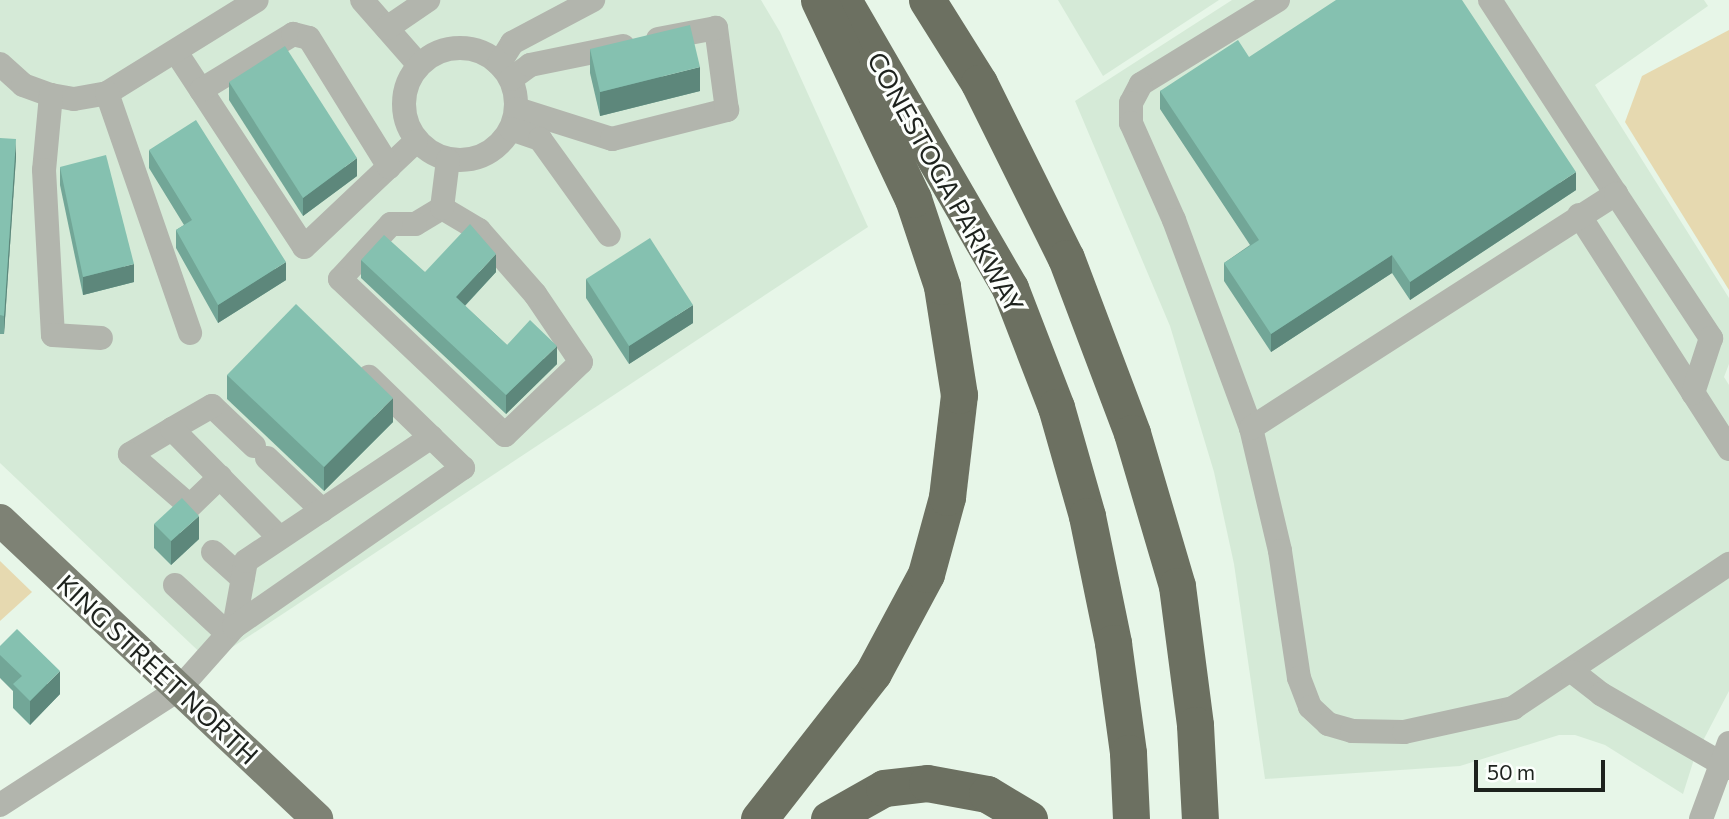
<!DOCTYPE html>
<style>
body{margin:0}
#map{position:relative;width:1729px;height:819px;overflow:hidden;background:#e7f6e8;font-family:Commissioner,sans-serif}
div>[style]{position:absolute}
.built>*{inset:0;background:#d5ead7}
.green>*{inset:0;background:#e6d9b0}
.minor>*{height:24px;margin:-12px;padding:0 12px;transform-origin:12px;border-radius:12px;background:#b2b5ad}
.minor>.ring{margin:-12px;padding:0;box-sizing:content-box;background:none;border:24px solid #b2b5ad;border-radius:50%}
.major>*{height:32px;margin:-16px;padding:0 16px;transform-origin:16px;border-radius:16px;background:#7e8275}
.highway>*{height:37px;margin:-18.5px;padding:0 18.5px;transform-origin:18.5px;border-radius:18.5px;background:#6c7061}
.wall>*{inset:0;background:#72a697}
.shaded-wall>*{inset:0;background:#5d877b}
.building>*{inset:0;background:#85c1b0}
span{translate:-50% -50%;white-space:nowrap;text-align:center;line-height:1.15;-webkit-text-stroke:6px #fcfffc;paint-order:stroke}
.street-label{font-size:26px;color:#1d221d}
.scale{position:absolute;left:1474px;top:760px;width:131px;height:32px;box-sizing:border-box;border:4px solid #1d221d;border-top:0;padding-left:9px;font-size:21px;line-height:24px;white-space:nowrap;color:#1d221d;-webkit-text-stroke:5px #fcfffc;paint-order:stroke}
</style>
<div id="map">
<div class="built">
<i style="clip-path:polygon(0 0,761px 0,780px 32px,868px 227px,210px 662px,0 463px)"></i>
<i style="clip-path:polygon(1058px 0,1219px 0,1103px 76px)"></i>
<i style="clip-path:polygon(1232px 0,1704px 0,1708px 6px,1595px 85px,1729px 298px,1729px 364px,1724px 377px,1729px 385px,1729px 691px,1695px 756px,1683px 794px,1605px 745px,1575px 735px,1559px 735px,1460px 766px,1265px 779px,1234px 564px,1214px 472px,1170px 326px,1075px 101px)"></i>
</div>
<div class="green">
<i style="clip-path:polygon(1729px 30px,1729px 290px,1625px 122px,1642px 76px)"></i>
<i style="clip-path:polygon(0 561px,32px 592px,0 621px)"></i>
</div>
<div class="minor">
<i style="left:362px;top:0;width:86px;rotate:48.8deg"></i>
<i style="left:1278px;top:0;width:161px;rotate:148.5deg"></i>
<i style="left:1141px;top:84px;width:21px;rotate:118deg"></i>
<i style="left:1131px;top:103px;width:20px;rotate:90deg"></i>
<i style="left:1131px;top:123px;width:106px;rotate:66.1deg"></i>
<i style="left:1174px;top:220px;width:222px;rotate:69.7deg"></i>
<i style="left:1251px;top:428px;width:126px;rotate:76.7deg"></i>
<i style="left:1280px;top:551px;width:128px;rotate:81.5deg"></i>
<i style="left:1299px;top:678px;width:31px;rotate:69deg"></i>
<i style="left:1310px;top:707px;width:25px;rotate:43deg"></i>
<i style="left:1328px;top:724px;width:25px;rotate:16deg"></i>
<i style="left:1352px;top:731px;width:52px;rotate:1.1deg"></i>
<i style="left:1404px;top:732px;width:112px;rotate:-12.4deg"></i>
<i style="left:1513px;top:708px;width:260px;rotate:-33.7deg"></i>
<i style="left:1490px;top:0;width:231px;rotate:57deg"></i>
<i style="left:387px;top:28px;width:50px;rotate:-34.3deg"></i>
<i class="ring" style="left:404px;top:48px;width:88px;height:88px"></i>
<i style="left:176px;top:52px;width:233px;rotate:56.7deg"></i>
<i style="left:304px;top:247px;width:154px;rotate:-43.4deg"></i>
<i style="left:0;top:64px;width:31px;rotate:42deg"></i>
<i style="left:23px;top:85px;width:30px;rotate:20deg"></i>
<i style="left:51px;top:95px;width:23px;rotate:10deg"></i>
<i style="left:74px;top:99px;width:34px;rotate:-10deg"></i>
<i style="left:107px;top:93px;width:176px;rotate:-31.8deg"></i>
<i style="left:499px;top:64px;width:25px;rotate:-58deg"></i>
<i style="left:512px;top:43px;width:92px;rotate:-28deg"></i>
<i style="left:511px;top:79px;width:24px;rotate:-36deg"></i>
<i style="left:530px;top:65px;width:95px;rotate:-11.5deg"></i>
<i style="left:201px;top:90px;width:108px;rotate:-31.3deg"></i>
<i style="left:293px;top:34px;width:16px;rotate:14deg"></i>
<i style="left:309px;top:38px;width:152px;rotate:58.2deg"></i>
<i style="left:107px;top:93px;width:254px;rotate:70.9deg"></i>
<i style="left:51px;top:95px;width:75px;rotate:95.3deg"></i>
<i style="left:44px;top:170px;width:165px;rotate:86.9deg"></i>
<i style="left:53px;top:335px;width:48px;rotate:3.6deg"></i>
<i style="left:517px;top:109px;width:100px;rotate:17.5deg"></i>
<i style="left:612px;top:139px;width:119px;rotate:-14.2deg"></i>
<i style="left:727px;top:110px;width:83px;rotate:-97.6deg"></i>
<i style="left:716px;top:28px;width:59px;rotate:169.3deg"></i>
<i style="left:511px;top:129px;width:31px;rotate:19deg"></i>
<i style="left:540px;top:139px;width:118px;rotate:54.3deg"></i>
<i style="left:442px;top:208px;width:31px;rotate:149deg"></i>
<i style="left:415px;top:224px;width:24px;rotate:180deg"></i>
<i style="left:391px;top:224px;width:75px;rotate:132.8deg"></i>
<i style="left:340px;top:279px;width:227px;rotate:43.4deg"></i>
<i style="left:505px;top:435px;width:105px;rotate:-43.8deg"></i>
<i style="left:581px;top:362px;width:82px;rotate:-124.1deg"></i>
<i style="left:535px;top:294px;width:85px;rotate:-131.2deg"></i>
<i style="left:479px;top:230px;width:43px;rotate:-149.3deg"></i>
<i style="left:442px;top:208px;width:48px;rotate:-82.9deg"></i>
<i style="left:1579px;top:215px;width:278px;rotate:57.3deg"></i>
<i style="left:1251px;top:428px;width:434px;rotate:-32.7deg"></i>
<i style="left:1616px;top:194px;width:173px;rotate:56.6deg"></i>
<i style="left:1711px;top:338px;width:58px;rotate:108.1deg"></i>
<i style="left:172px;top:429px;width:49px;rotate:149.2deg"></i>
<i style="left:130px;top:454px;width:79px;rotate:40.9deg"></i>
<i style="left:190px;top:506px;width:42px;rotate:-44deg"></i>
<i style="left:254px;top:446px;width:58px;rotate:-136.4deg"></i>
<i style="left:212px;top:406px;width:46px;rotate:150.1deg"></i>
<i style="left:172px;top:429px;width:153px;rotate:45.3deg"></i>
<i style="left:267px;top:458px;width:76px;rotate:43.4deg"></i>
<i style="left:213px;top:552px;width:40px;rotate:42deg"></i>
<i style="left:175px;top:585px;width:72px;rotate:42.8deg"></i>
<i style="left:234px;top:627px;width:67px;rotate:-79.7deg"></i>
<i style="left:246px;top:561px;width:223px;rotate:-33.8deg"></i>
<i style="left:1573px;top:672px;width:36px;rotate:38deg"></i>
<i style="left:1601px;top:694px;width:148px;rotate:30deg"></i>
<i style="left:0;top:805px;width:213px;rotate:-32.9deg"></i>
<i style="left:179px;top:689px;width:83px;rotate:-48.4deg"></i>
<i style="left:234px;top:627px;width:279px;rotate:-34.8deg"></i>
<i style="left:463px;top:468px;width:131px;rotate:-135.9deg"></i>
<i style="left:1701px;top:819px;width:81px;rotate:-69.8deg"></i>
</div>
<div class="major">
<i style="left:0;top:520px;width:436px;rotate:43.3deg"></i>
</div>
<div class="highway">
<i style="left:843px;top:0;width:333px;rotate:59.9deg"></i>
<i style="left:1010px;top:288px;width:128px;rotate:68.9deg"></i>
<i style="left:1056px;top:407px;width:113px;rotate:74.1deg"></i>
<i style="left:1087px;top:516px;width:130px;rotate:78.4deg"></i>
<i style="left:1113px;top:643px;width:111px;rotate:82.2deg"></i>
<i style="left:1128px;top:753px;width:66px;rotate:87.4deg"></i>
<i style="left:927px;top:0;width:98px;rotate:57.9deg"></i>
<i style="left:979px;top:83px;width:195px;rotate:63.6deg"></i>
<i style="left:1066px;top:258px;width:187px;rotate:69.3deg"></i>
<i style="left:1132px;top:433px;width:159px;rotate:73.6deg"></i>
<i style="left:1177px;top:586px;width:140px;rotate:82.6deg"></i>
<i style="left:1195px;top:725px;width:94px;rotate:87deg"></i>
<i style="left:759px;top:819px;width:185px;rotate:-52deg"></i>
<i style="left:873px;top:673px;width:112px;rotate:-61.8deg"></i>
<i style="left:926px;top:574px;width:80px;rotate:-74.7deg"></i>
<i style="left:947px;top:497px;width:103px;rotate:-83.3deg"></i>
<i style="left:959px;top:395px;width:110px;rotate:-98.9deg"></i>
<i style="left:942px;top:286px;width:92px;rotate:-108.4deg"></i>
<i style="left:913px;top:199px;width:220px;rotate:-115.3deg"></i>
<i style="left:829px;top:819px;width:63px;rotate:-29.4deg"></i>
<i style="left:884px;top:788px;width:43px;rotate:-6.6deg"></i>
<i style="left:927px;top:783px;width:61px;rotate:10.4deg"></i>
<i style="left:987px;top:794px;width:49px;rotate:30.8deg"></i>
</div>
<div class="wall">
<i style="clip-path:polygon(590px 49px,700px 91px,600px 116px,590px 73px)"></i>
<i style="clip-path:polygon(1249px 57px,1576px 190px,1410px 300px,1392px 273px,1271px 352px,1224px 281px,1224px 263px,1250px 245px,1160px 109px,1160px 91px)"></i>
<i style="clip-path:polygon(229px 82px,357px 176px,303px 216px,229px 100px)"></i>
<i style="clip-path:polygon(0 138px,16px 157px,4px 334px,0 334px)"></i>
<i style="clip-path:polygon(149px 150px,286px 280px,218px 323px,176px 248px,176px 230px,184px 225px,149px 168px)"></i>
<i style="clip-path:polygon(60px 167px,134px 282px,83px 295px,60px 185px)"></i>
<i style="clip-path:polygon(361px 260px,425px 272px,496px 272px,465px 306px,507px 345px,557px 364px,506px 414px,361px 278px)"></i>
<i style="clip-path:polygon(586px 279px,693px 323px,629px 364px,586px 298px)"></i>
<i style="clip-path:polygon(227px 375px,393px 422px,324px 491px,227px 399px)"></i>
<i style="clip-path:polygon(154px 524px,199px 539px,171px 565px,154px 548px)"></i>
<i style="clip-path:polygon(0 646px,60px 694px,30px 725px,13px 708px,13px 691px,0 678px)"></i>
</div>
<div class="shaded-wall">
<i style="clip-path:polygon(700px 67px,700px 91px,600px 116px,600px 92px)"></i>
<i style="clip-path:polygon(16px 139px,16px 157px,4px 334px,4px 316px)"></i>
<i style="clip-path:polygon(357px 158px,357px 176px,303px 216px,303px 198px)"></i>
<i style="clip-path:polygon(1576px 172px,1576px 190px,1410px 300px,1410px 282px)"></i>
<i style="clip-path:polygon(496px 254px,496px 272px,456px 315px,456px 297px)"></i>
<i style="clip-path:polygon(1392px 255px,1392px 273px,1271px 352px,1271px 334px)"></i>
<i style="clip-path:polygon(286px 262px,286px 280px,218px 323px,218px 305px)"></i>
<i style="clip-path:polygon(134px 264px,134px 282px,83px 295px,83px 277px)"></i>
<i style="clip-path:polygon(693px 305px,693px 323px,629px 364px,629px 346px)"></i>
<i style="clip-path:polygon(557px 346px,557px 364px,506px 414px,506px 395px)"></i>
<i style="clip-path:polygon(393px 398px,393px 422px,324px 491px,324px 467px)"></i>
<i style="clip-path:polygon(199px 516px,199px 539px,171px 565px,171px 541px)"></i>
<i style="clip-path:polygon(60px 671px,60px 694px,30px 725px,30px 701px)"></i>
</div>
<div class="building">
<i style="clip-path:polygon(1336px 0,1462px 0,1576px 172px,1410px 282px,1392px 255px,1271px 334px,1224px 263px,1259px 240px,1160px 91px,1238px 40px,1249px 57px)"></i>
<i style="clip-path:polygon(690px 25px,700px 67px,600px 92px,590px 49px)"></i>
<i style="clip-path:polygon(285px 46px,357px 158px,303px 198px,229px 82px)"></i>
<i style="clip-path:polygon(196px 120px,286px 262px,218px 305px,176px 230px,192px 220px,149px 150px)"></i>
<i style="clip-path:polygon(0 138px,16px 139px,4px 316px,0 315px)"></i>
<i style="clip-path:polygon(106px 155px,134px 264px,83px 277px,60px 167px)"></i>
<i style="clip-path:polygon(470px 224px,496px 254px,456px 297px,507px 345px,530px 320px,557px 346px,506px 395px,361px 260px,384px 235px,425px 272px)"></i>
<i style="clip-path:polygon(650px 238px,693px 305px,629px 346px,586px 279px)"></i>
<i style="clip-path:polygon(296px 304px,393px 398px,324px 467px,227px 375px)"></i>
<i style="clip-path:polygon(182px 498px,199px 516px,171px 541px,154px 524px)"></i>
<i style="clip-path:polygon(17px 629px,60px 671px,30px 701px,13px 684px,22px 676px,0 655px,0 646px)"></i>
</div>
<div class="street-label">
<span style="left:946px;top:182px;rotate:61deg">CONESTOGA PARKWAY</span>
<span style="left:158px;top:669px;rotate:43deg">KING STREET NORTH</span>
</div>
<div class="scale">50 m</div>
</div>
